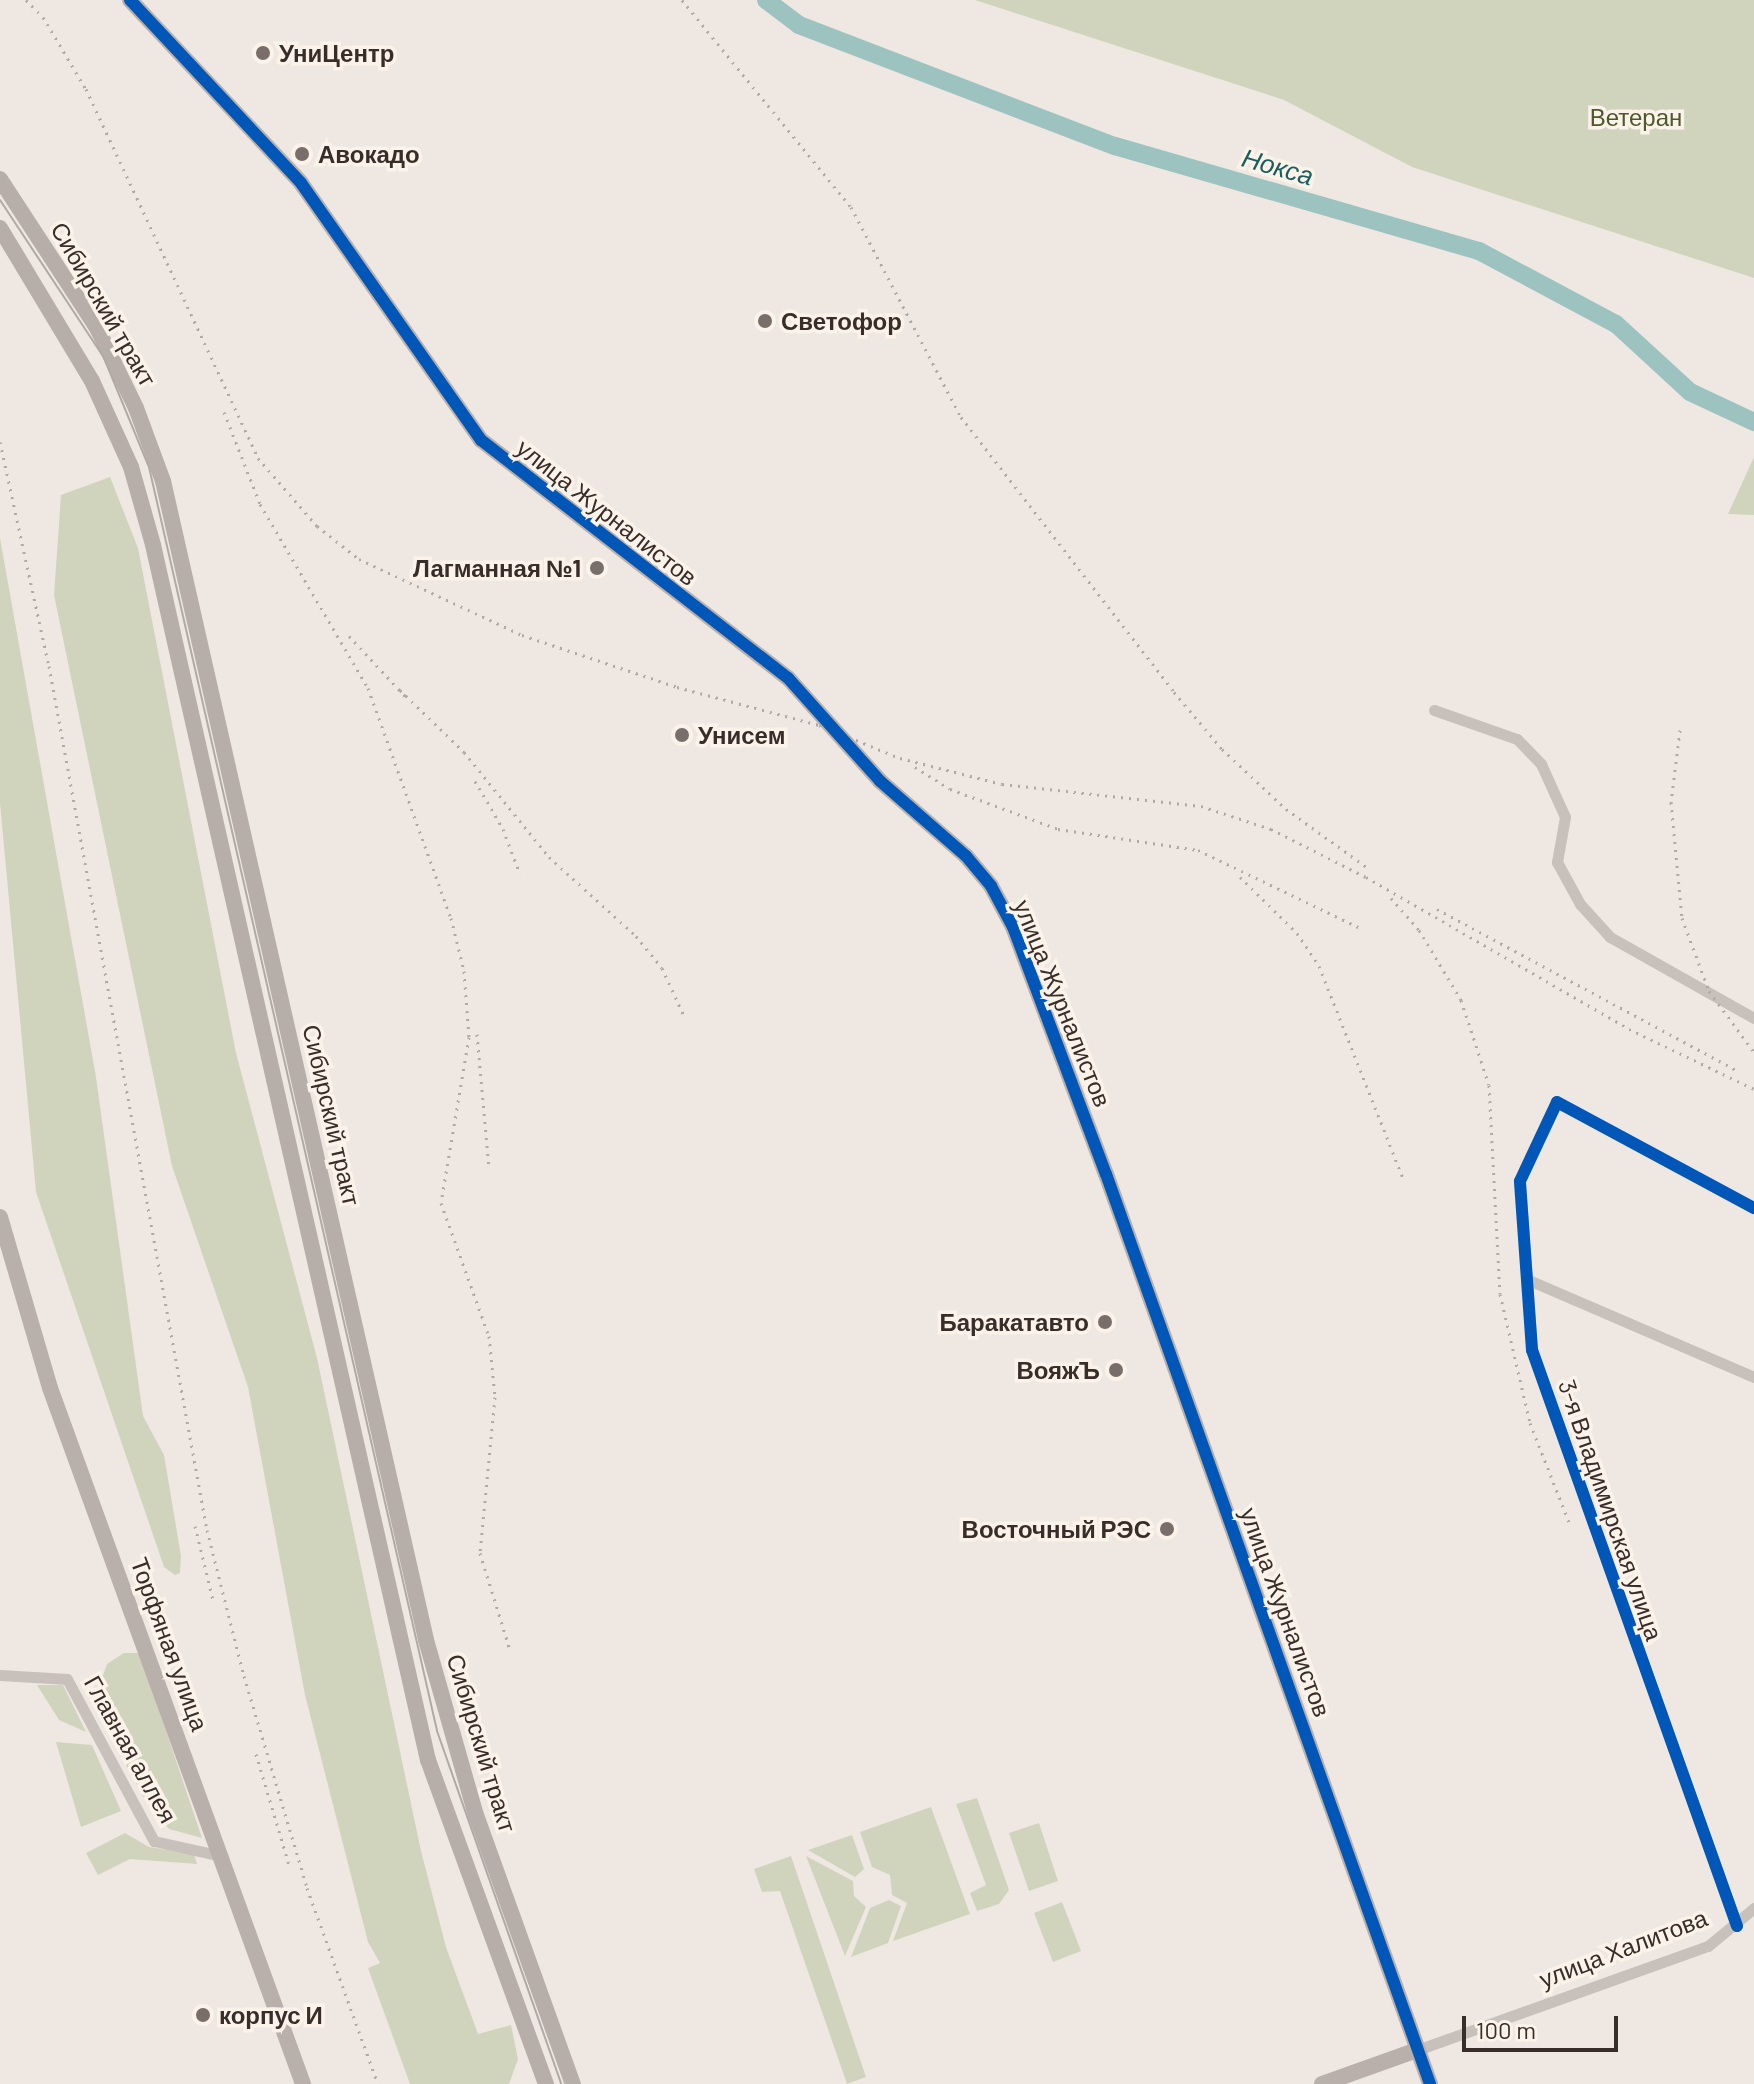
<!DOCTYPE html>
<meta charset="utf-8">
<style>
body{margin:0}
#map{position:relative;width:1754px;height:2084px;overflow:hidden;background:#efe8e2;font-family:Barlow,sans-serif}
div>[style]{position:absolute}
.green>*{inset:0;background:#d1d4bc}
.river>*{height:18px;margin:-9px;padding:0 9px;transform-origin:9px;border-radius:9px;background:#9dc3c0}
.street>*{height:11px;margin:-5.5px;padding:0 5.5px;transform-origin:5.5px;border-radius:5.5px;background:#c8c0bb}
.secondary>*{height:16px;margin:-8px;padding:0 8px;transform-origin:8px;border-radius:8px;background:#b9b0ab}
.primary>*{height:16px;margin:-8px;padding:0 8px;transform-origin:8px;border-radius:8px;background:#b7aeaa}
.tram>*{height:2px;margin:-1px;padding:0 1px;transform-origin:1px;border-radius:1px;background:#b0a9a5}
.rail>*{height:3px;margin-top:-1.5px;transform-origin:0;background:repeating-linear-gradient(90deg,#b0a9a5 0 2px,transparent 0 8px)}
.cycleway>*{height:12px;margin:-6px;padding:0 6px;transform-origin:6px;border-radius:6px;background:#0057b8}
.dots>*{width:22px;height:22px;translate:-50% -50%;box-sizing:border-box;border:4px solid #fbf2ea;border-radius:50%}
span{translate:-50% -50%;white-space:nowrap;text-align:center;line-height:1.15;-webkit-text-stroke:7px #fbf2ea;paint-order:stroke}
.poi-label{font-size:24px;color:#392d29;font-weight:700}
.left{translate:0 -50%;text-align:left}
.right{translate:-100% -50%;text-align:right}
.park-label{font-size:24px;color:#4c592b}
.street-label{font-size:24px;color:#392d29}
.water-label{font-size:26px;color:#1b5e5e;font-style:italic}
.scale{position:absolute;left:1462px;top:2016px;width:156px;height:36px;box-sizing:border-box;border:4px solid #392d29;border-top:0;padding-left:10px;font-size:24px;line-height:28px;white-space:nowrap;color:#392d29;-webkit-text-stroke:6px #fbf2ea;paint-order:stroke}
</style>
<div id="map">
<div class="green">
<i style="clip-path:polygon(975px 0,1754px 0,1754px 278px,1412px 167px,1284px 100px)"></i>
<i style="clip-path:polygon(1754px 457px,1754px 515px,1728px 514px)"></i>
<i style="clip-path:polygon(110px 477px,138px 548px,236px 1053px,317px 1358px,421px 1851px,446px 1947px,478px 2034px,511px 2025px,518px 2059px,509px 2084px,410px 2084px,368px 1968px,380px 1963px,368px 1942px,305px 1695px,248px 1387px,172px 1166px,54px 595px,61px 495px)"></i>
<i style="clip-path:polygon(0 538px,96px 1077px,143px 1416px,164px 1455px,181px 1556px,180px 1573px,175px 1575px,164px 1567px,36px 1192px,0 803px)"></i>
<i style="clip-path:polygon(124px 1653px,140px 1653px,202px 1838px,169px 1829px,147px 1804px,93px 1703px,107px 1664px)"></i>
<i style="clip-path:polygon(37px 1685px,63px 1685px,86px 1732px,59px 1720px)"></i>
<i style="clip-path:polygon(56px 1742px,92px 1745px,121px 1811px,81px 1827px)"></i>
<i style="clip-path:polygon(977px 1798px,1009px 1890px,999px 1904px,977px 1911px,970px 1893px,986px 1885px,956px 1804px)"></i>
<i style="clip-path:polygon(931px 1807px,970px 1914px,893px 1941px,907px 1903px,892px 1895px,890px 1875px,872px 1867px,860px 1832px)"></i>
<i style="clip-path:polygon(1039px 1823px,1058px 1881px,1029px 1891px,1009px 1833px)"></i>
<i style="clip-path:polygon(125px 1833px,149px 1847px,194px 1854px,197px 1864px,130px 1859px,98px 1875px,86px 1853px)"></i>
<i style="clip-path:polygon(852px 1835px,864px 1869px,855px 1877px,808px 1850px)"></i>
<i style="clip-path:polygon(791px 1856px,866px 2077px,847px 2084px,780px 1891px,762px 1892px,754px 1869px)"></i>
<i style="clip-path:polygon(806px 1856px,853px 1881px,854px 1896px,866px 1907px,845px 1956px)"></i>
<i style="clip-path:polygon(889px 1900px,901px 1906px,888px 1943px,851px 1957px,870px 1908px)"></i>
<i style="clip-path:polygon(1062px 1902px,1081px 1951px,1053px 1962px,1034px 1913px)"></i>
</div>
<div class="river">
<i style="left:766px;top:0;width:41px;rotate:37.1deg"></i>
<i style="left:799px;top:25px;width:338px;rotate:21deg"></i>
<i style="left:1115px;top:146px;width:379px;rotate:16.1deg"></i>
<i style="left:1479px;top:251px;width:155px;rotate:28.1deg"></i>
<i style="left:1616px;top:324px;width:100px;rotate:42.6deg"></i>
<i style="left:1690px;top:392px;width:71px;rotate:25.1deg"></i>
</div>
<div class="street">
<i style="left:1434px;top:710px;width:88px;rotate:19.3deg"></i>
<i style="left:1517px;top:739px;width:35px;rotate:46deg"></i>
<i style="left:1541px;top:764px;width:58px;rotate:65.6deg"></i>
<i style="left:1565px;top:817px;width:46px;rotate:100.1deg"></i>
<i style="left:1557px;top:862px;width:48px;rotate:61.3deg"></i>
<i style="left:1580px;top:904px;width:45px;rotate:47.7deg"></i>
<i style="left:1610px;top:937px;width:165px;rotate:29.4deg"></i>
<i style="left:1531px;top:1281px;width:243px;rotate:23.3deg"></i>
<i style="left:0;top:1675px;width:67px;rotate:3.4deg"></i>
<i style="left:67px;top:1679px;width:184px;rotate:61.8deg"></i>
<i style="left:154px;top:1841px;width:70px;rotate:12.4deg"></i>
<i style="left:1737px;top:1926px;width:611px;rotate:-109.59deg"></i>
<i style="left:1532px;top:1350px;width:169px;rotate:-94.1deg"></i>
<i style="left:1520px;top:1181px;width:87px;rotate:-64.9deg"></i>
<i style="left:1557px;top:1102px;width:224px;rotate:28.3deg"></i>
<i style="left:1417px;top:2050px;width:309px;rotate:-19.7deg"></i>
<i style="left:1708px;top:1946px;width:60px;rotate:-39.6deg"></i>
</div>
<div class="secondary">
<i style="left:130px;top:0;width:250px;rotate:46.9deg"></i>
<i style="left:301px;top:183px;width:314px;rotate:55deg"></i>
<i style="left:481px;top:440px;width:388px;rotate:37.8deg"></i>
<i style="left:788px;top:678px;width:138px;rotate:48.2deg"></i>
<i style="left:880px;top:781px;width:114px;rotate:41.1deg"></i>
<i style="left:966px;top:856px;width:39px;rotate:50deg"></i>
<i style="left:991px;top:886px;width:47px;rotate:61.8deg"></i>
<i style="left:1013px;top:927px;width:264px;rotate:69.4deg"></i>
<i style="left:1106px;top:1174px;width:966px;rotate:70.4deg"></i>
<i style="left:0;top:1217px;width:178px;rotate:73.7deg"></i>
<i style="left:50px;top:1388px;width:741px;rotate:70.02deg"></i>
<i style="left:1322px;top:2084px;width:101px;rotate:-19.7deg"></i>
</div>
<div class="primary">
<i style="left:0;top:179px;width:178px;rotate:56.9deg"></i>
<i style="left:97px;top:328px;width:89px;rotate:64deg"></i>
<i style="left:136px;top:408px;width:78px;rotate:69.7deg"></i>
<i style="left:163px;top:481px;width:1188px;rotate:77.21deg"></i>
<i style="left:426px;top:1640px;width:182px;rotate:74.1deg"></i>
<i style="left:476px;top:1815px;width:286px;rotate:70.2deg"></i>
<i style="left:0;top:228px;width:179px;rotate:59deg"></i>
<i style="left:92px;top:381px;width:94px;rotate:65.6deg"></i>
<i style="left:131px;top:467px;width:81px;rotate:74.2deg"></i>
<i style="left:153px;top:545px;width:1246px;rotate:77.25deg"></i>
<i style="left:428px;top:1760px;width:345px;rotate:70deg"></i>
</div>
<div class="tram">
<i style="left:0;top:200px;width:189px;rotate:56.6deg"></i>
<i style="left:104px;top:358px;width:118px;rotate:67.6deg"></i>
<i style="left:149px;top:467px;width:1296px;rotate:77.16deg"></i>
<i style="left:437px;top:1731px;width:374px;rotate:70.6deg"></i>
</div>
<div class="rail">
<i style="left:26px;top:0;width:24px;rotate:45deg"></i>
<i style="left:43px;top:17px;width:84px;rotate:59.2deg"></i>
<i style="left:86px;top:89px;width:407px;rotate:65deg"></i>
<i style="left:258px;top:458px;width:90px;rotate:49.1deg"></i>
<i style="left:317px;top:526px;width:53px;rotate:38.2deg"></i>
<i style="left:359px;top:559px;width:180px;rotate:25deg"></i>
<i style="left:522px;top:635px;width:163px;rotate:18.5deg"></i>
<i style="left:677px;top:687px;width:147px;rotate:15deg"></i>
<i style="left:819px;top:725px;width:87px;rotate:22.2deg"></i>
<i style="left:900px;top:758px;width:105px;rotate:14.3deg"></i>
<i style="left:1002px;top:784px;width:200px;rotate:6.3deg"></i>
<i style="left:1201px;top:806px;width:74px;rotate:18.2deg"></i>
<i style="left:1271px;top:829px;width:106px;rotate:26.8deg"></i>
<i style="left:1366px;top:877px;width:304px;rotate:30deg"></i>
<i style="left:1629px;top:1029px;width:139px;rotate:25.6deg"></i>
<i style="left:682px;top:0;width:267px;rotate:50.8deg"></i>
<i style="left:851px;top:207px;width:237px;rotate:62.4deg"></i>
<i style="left:961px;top:417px;width:348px;rotate:52.2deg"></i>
<i style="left:1174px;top:692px;width:75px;rotate:49.9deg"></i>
<i style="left:1222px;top:749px;width:88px;rotate:43.2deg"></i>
<i style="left:1286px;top:809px;width:101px;rotate:35.7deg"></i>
<i style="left:224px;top:412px;width:99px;rotate:68.6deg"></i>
<i style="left:260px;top:504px;width:213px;rotate:59.6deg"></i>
<i style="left:368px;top:688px;width:245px;rotate:70.2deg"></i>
<i style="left:451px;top:918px;width:55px;rotate:76.2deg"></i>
<i style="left:464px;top:971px;width:66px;rotate:85.7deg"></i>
<i style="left:469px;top:1037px;width:168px;rotate:99.6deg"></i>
<i style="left:441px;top:1203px;width:141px;rotate:70.2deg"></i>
<i style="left:489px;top:1336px;width:61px;rotate:84.4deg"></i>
<i style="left:495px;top:1397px;width:157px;rotate:95.5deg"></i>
<i style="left:480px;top:1553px;width:102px;rotate:72.8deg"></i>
<i style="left:0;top:442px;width:229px;rotate:77.7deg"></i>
<i style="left:49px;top:666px;width:878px;rotate:79.64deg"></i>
<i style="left:207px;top:1530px;width:151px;rotate:75.8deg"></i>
<i style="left:244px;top:1676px;width:221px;rotate:73.4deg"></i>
<i style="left:307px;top:1888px;width:208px;rotate:70.1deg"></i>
<i style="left:349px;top:636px;width:83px;rotate:46.9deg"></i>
<i style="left:400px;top:690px;width:89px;rotate:44.1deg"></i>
<i style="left:464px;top:752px;width:135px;rotate:51deg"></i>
<i style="left:549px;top:857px;width:118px;rotate:42.2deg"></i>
<i style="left:636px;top:936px;width:41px;rotate:50.9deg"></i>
<i style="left:662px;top:968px;width:55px;rotate:65.3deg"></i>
<i style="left:1680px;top:730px;width:73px;rotate:97.1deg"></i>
<i style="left:1671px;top:802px;width:117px;rotate:84.6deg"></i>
<i style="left:1682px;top:918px;width:78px;rotate:69.7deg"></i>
<i style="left:1709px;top:991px;width:76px;rotate:53.6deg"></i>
<i style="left:915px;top:767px;width:41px;rotate:32.2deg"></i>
<i style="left:950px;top:789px;width:115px;rotate:20.3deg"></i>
<i style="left:1058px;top:829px;width:142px;rotate:8.5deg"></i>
<i style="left:1198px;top:850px;width:178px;rotate:25.7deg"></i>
<i style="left:475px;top:781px;width:56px;rotate:59.7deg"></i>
<i style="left:503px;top:829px;width:48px;rotate:69.3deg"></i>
<i style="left:1240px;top:877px;width:80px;rotate:44.5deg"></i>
<i style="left:1297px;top:933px;width:40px;rotate:56deg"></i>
<i style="left:1319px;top:966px;width:231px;rotate:68.4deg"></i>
<i style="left:1391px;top:898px;width:43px;rotate:48.8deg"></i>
<i style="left:1419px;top:930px;width:82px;rotate:59deg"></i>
<i style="left:1461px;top:1000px;width:89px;rotate:71.8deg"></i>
<i style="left:1489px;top:1085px;width:209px;rotate:87deg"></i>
<i style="left:1500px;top:1294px;width:132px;rotate:76.9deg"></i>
<i style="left:1530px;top:1423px;width:106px;rotate:68.5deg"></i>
<i style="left:1437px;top:909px;width:340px;rotate:28.3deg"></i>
<i style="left:477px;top:1034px;width:136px;rotate:84.9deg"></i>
<i style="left:195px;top:1526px;width:80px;rotate:76.3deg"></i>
<i style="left:256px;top:1754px;width:116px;rotate:73.4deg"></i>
</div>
<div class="cycleway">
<i style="left:130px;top:0;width:250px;rotate:46.9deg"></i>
<i style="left:301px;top:183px;width:314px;rotate:55deg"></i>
<i style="left:481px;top:440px;width:388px;rotate:37.8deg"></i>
<i style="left:788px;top:678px;width:138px;rotate:48.2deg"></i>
<i style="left:880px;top:781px;width:114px;rotate:41.1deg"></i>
<i style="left:966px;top:856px;width:39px;rotate:50deg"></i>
<i style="left:991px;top:886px;width:47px;rotate:61.8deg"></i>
<i style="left:1013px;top:927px;width:264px;rotate:69.4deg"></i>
<i style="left:1106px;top:1174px;width:966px;rotate:70.4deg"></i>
<i style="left:1737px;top:1926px;width:611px;rotate:-109.59deg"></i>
<i style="left:1532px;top:1350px;width:169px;rotate:-94.1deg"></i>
<i style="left:1520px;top:1181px;width:87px;rotate:-64.9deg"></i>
<i style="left:1557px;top:1102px;width:224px;rotate:28.3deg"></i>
</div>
<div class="dots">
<i style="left:263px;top:53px;background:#796e6a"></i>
<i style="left:302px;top:154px;background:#796e6a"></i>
<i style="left:765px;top:321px;background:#796e6a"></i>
<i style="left:597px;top:568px;background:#796e6a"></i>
<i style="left:682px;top:735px;background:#796e6a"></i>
<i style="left:1105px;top:1322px;background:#796e6a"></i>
<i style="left:1116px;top:1370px;background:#796e6a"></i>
<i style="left:1167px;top:1529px;background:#796e6a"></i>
<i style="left:203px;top:2015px;background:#796e6a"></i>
</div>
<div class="poi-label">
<span class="left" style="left:279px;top:53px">УниЦентр</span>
<span class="left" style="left:318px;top:154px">Авокадо</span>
<span class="left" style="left:781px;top:321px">Светофор</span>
<span class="right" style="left:581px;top:568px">Лагманная №1</span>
<span class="left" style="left:698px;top:735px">Унисем</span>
<span class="right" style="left:1089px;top:1322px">Баракатавто</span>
<span class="right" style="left:1100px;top:1370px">ВояжЪ</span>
<span class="right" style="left:1151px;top:1529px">Восточный РЭС</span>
<span class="left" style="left:219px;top:2015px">корпус И</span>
</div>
<div class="park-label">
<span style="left:1636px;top:117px">Ветеран</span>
</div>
<div class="street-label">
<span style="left:104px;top:304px;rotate:60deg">Сибирский тракт</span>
<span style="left:607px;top:512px;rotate:38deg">улица Журналистов</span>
<span style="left:1063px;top:1003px;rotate:68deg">улица Журналистов</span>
<span style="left:332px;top:1115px;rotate:77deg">Сибирский тракт</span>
<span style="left:1611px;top:1510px;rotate:71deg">3-я Владимирская улица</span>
<span style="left:1286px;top:1612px;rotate:70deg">улица Журналистов</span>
<span style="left:170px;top:1644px;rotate:70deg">Торфяная улица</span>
<span style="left:482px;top:1743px;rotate:73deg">Сибирский тракт</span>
<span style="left:131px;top:1749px;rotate:61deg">Главная аллея</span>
<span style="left:1623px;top:1948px;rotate:-21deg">улица Халитова</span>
</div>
<div class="water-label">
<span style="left:1278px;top:166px;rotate:16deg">Нокса</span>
</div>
<div class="scale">100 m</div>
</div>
